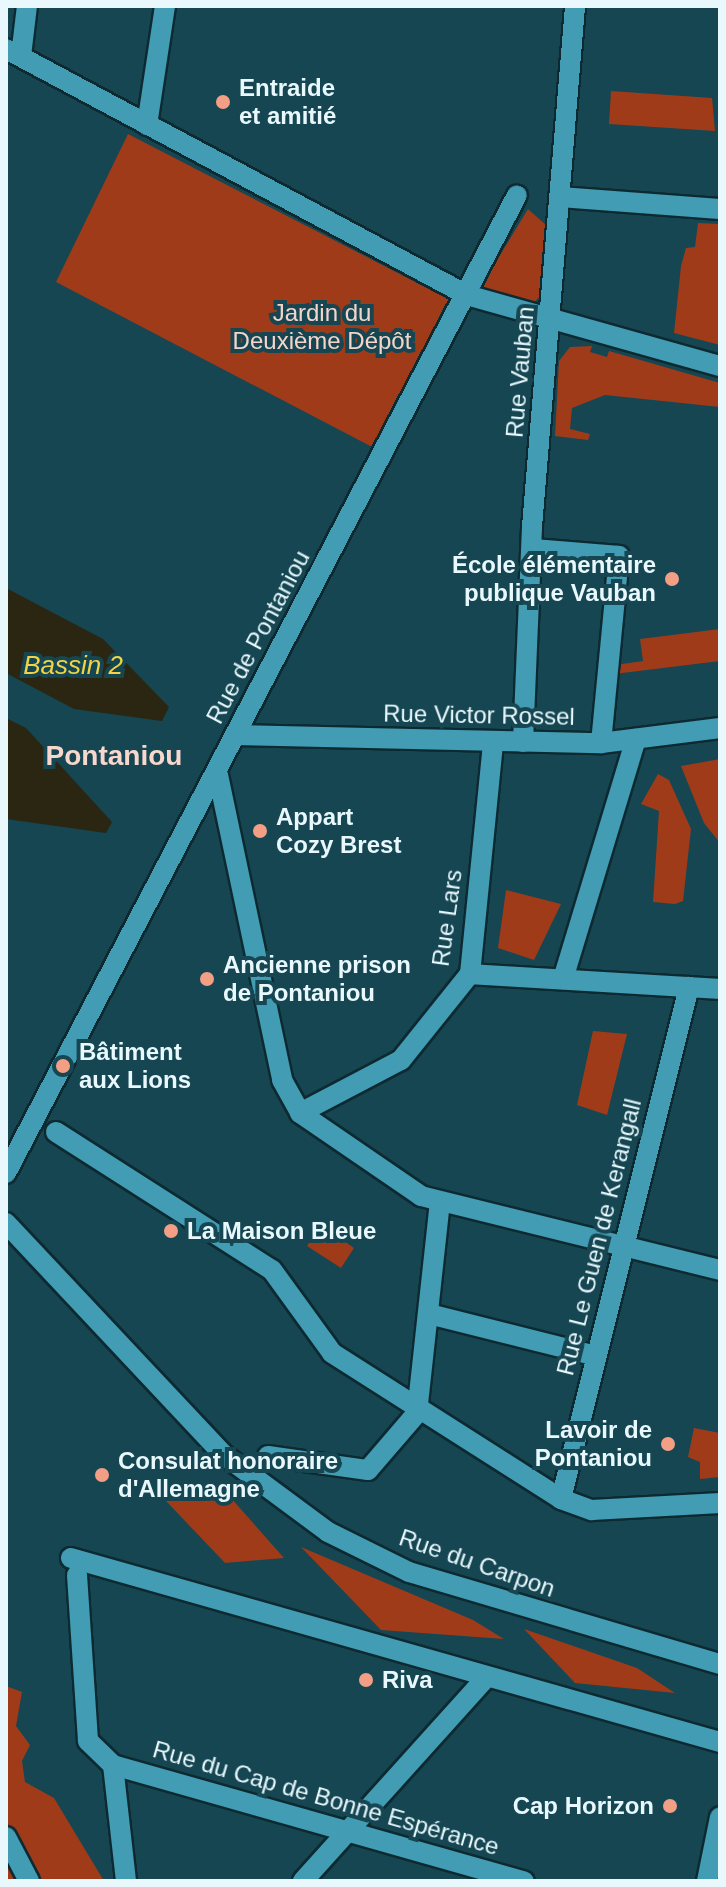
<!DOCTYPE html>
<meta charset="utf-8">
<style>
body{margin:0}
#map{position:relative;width:726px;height:1887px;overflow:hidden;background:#154652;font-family:Helvetica,sans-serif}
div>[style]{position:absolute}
.green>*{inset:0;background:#a03b19}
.water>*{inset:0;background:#2a2612}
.roads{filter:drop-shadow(2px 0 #0d2a31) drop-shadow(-2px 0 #0d2a31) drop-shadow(0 2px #0d2a31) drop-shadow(0 -2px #0d2a31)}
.minor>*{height:20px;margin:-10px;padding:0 10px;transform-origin:10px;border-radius:10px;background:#429cb4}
.dots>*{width:22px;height:22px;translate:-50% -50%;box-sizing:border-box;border:4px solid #154652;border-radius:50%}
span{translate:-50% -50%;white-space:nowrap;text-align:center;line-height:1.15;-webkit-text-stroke:8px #154652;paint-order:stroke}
.poi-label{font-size:24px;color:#e8f8fd;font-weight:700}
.left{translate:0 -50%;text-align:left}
.right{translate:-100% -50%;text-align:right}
.park-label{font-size:24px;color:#f5d4ca}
.street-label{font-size:24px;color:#e8f8fd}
.water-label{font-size:26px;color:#f0d445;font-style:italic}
.quarter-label{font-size:28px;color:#f8d7cc;font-weight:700}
.frame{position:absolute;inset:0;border:8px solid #e8f8fd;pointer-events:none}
</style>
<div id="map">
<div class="green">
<i style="clip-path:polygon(611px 91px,712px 98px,715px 131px,609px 124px)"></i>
<i style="clip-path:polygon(128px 134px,454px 302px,376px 449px,56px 282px)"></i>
<i style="clip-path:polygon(528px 209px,546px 225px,543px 294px,533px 303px,479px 290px)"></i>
<i style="clip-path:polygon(698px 223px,720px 224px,720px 345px,674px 333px,681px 266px,686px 248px,695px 247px)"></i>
<i style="clip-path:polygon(592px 346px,590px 352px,607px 357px,609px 351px,720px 383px,720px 407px,605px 395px,572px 408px,570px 429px,590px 434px,588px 440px,555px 436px,559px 361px,570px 347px)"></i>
<i style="clip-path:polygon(720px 629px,720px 661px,614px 674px,615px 665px,643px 661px,640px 639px)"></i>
<i style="clip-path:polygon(720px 759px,720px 843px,704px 823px,681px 766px)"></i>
<i style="clip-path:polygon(658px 774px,669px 780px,691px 829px,683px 901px,675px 904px,653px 902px,659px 811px,641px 804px)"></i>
<i style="clip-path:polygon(506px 890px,561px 904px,534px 960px,498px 948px)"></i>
<i style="clip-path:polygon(593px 1031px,627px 1034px,607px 1115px,577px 1105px)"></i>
<i style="clip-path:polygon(321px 1225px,354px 1248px,341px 1268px,307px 1246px)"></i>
<i style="clip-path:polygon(694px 1428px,720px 1433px,720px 1477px,700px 1479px,700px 1462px,688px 1457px)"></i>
<i style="clip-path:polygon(231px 1498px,284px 1558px,225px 1563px,166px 1501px)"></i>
<i style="clip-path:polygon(301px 1547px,473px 1620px,504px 1639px,381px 1630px)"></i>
<i style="clip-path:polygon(524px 1629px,637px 1668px,675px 1693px,575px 1683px)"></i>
<i style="clip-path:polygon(6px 1686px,22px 1692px,16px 1726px,30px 1745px,22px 1761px,25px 1782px,54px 1798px,104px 1881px,6px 1881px)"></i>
</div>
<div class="water">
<i style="clip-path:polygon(6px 588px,103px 639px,169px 707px,162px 721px,74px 709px,6px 673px)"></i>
<i style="clip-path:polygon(6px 718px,26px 728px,112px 822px,106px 833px,6px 819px)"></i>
</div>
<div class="roads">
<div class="minor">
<i style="left:6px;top:49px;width:523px;rotate:28.09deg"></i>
<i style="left:467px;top:295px;width:263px;rotate:15.7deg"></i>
<i style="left:21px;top:56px;width:50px;rotate:-83.2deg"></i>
<i style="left:147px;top:125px;width:120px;rotate:-81.4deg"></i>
<i style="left:560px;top:197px;width:160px;rotate:4.3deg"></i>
<i style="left:534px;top:549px;width:85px;rotate:4.7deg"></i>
<i style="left:619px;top:556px;width:188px;rotate:95.5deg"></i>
<i style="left:235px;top:735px;width:366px;rotate:1.3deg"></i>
<i style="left:601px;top:743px;width:120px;rotate:-7.2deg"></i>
<i style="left:523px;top:742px;width:215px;rotate:-87.6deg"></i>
<i style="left:532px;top:527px;width:523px;rotate:-85.28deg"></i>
<i style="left:218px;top:775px;width:312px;rotate:78.1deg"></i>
<i style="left:282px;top:1080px;width:38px;rotate:61deg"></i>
<i style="left:300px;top:1113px;width:147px;rotate:34.4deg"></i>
<i style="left:421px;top:1196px;width:308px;rotate:13.9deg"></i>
<i style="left:470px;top:974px;width:250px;rotate:3.4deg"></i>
<i style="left:563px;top:979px;width:251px;rotate:-73.1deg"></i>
<i style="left:300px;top:1113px;width:114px;rotate:-27.7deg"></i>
<i style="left:401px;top:1060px;width:110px;rotate:-51.3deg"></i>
<i style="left:470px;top:974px;width:233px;rotate:-84.3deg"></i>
<i style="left:56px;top:1132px;width:256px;rotate:32.6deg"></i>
<i style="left:272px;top:1270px;width:102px;rotate:54.1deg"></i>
<i style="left:332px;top:1353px;width:272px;rotate:32.5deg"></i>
<i style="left:561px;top:1499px;width:33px;rotate:20deg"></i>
<i style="left:592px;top:1510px;width:128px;rotate:-3.1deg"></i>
<i style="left:6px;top:1173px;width:1103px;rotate:-62.41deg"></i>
<i style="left:6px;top:1223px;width:318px;rotate:46.8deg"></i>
<i style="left:224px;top:1455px;width:129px;rotate:36.5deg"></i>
<i style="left:328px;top:1532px;width:90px;rotate:26.3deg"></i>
<i style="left:409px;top:1572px;width:324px;rotate:16.5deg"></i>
<i style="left:429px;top:1314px;width:172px;rotate:14.1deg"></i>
<i style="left:268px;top:1456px;width:101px;rotate:8deg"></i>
<i style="left:368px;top:1470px;width:75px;rotate:-49.3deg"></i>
<i style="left:417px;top:1413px;width:212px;rotate:-83.8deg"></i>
<i style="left:561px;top:1499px;width:528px;rotate:-75.96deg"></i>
<i style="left:71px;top:1558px;width:675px;rotate:15.83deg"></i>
<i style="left:77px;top:1575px;width:166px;rotate:86.2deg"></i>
<i style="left:88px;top:1741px;width:35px;rotate:44deg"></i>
<i style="left:113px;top:1765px;width:427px;rotate:15.8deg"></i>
<i style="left:113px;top:1765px;width:117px;rotate:83.6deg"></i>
<i style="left:6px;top:1837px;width:50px;rotate:62.4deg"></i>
<i style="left:303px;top:1881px;width:272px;rotate:-48deg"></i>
<i style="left:707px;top:1881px;width:65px;rotate:-78.5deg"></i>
</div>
</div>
<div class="dots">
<i style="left:223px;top:102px;background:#f39f85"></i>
<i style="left:672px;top:579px;background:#f39f85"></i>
<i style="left:260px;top:831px;background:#f39f85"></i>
<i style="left:207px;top:979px;background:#f39f85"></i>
<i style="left:63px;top:1066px;background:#f39f85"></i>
<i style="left:171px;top:1231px;background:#f39f85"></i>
<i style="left:668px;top:1444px;background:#f39f85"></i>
<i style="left:102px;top:1475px;background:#f39f85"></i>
<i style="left:366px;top:1680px;background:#f39f85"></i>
<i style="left:670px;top:1806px;background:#f39f85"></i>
</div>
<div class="poi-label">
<span class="left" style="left:239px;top:102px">Entraide<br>et amitié</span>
<span class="right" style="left:656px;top:579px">École élémentaire<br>publique Vauban</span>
<span class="left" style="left:276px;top:831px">Appart<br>Cozy Brest</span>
<span class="left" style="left:223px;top:979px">Ancienne prison<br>de Pontaniou</span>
<span class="left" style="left:79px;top:1066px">Bâtiment<br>aux Lions</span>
<span class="left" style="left:187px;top:1231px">La Maison Bleue</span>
<span class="right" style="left:652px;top:1444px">Lavoir de<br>Pontaniou</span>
<span class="left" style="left:118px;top:1475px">Consulat honoraire<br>d'Allemagne</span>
<span class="left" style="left:382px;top:1680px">Riva</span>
<span class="right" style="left:654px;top:1806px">Cap Horizon</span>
</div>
<div class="park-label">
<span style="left:322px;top:327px">Jardin du<br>Deuxième Dépôt</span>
</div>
<div class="street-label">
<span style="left:520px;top:372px;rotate:-85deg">Rue Vauban</span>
<span style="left:258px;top:637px;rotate:-62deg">Rue de Pontaniou</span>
<span style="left:479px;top:715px;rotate:1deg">Rue Victor Rossel</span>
<span style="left:447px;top:918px;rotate:-82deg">Rue Lars</span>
<span style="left:599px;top:1237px;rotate:-76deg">Rue Le Guen de Kerangall</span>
<span style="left:477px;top:1563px;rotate:19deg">Rue du Carpon</span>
<span style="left:326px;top:1798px;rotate:16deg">Rue du Cap de Bonne Espérance</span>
</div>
<div class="water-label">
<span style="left:73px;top:666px">Bassin 2</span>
</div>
<div class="quarter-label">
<span style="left:114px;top:756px">Pontaniou</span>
</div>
<div class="frame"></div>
</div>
